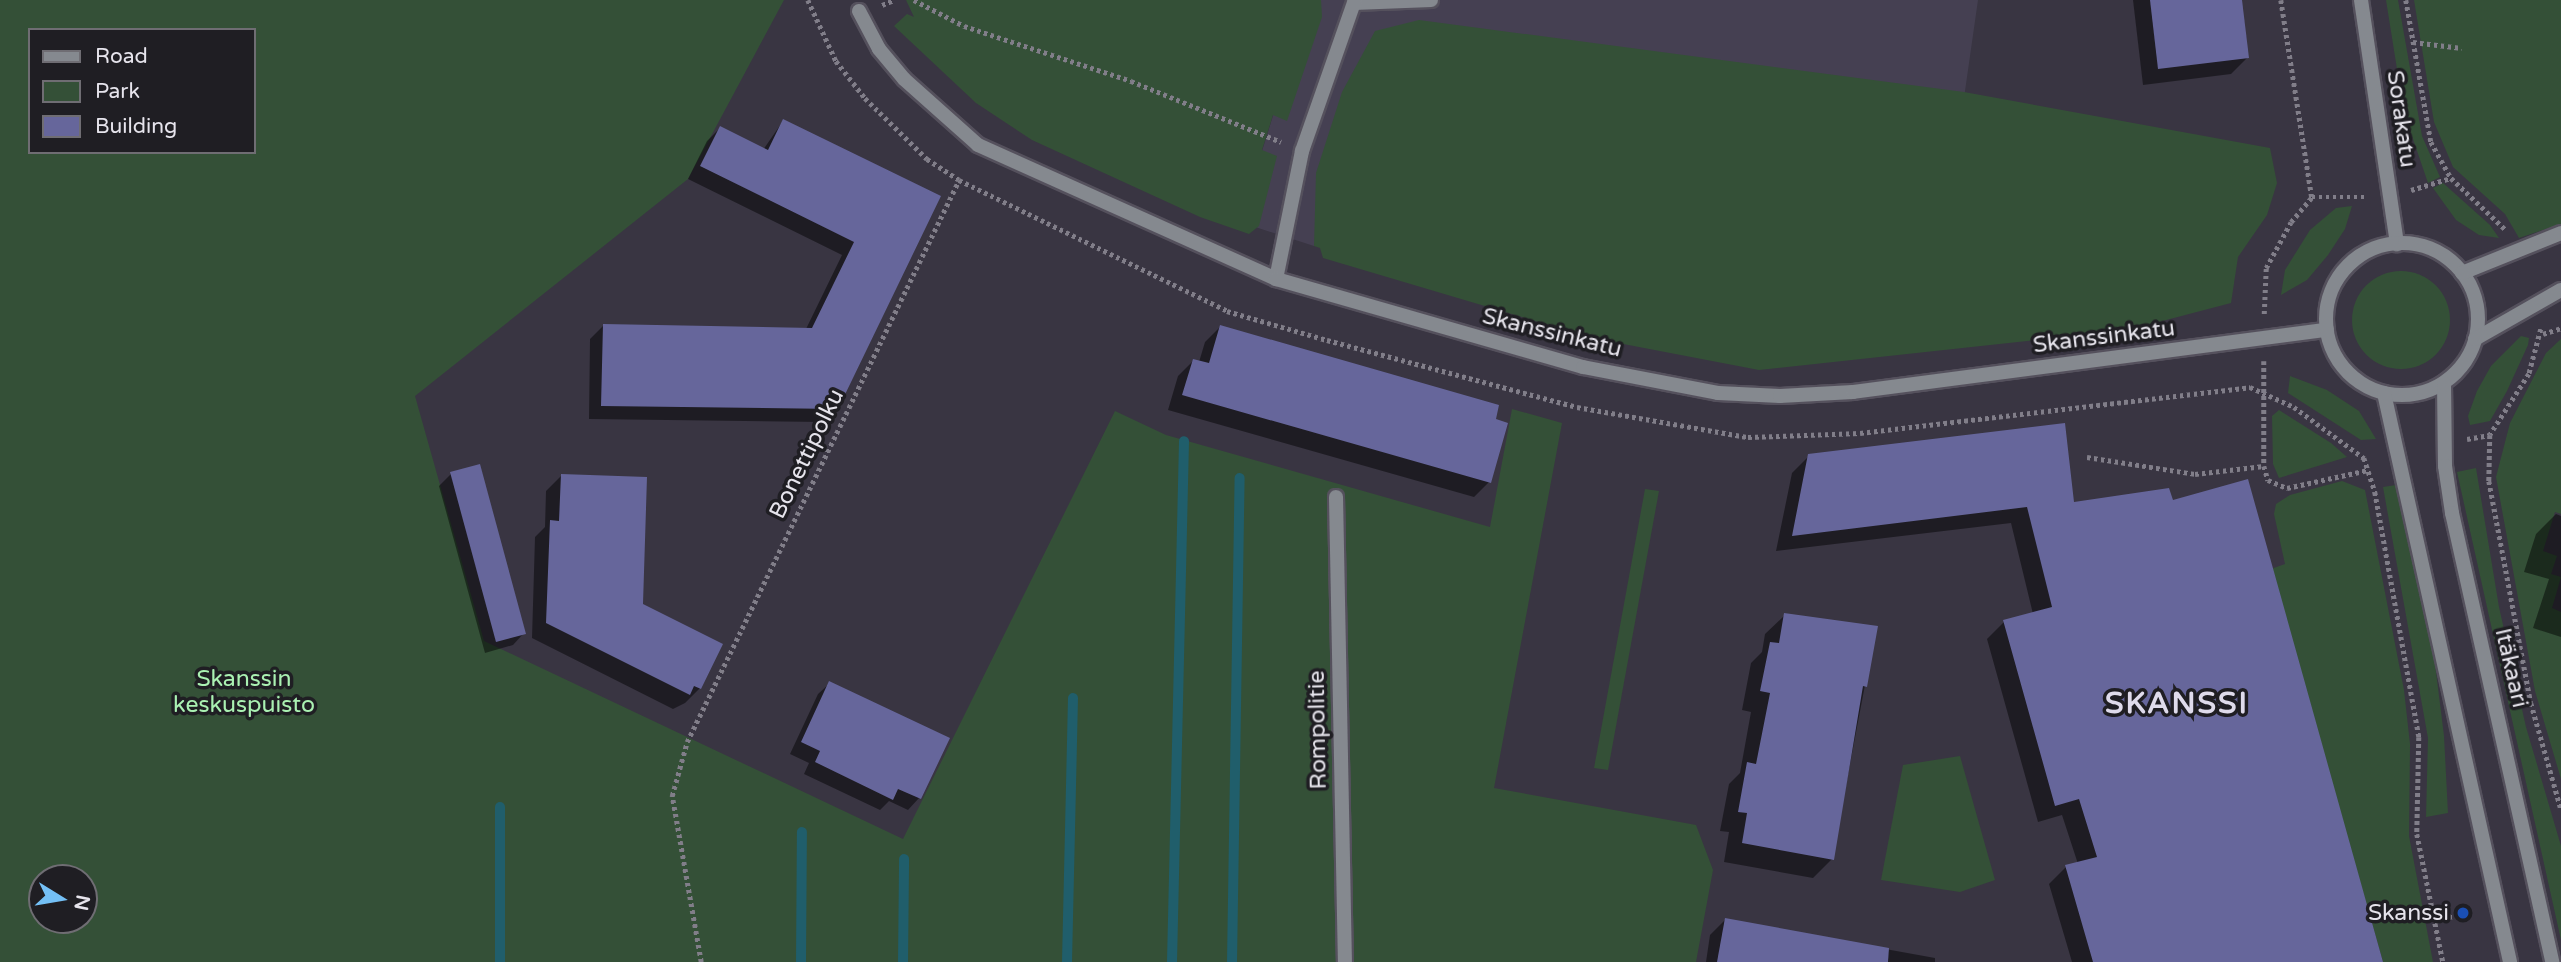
<!DOCTYPE html>
<meta charset="utf-8">
<style>
body{margin:0}
#map{position:relative;width:2561px;height:962px;overflow:hidden;background:#393542;font-family:"Varela Round",sans-serif}
div>[style]{position:absolute}
.built>*{inset:0;background:#454052}
.green>*{inset:0;background:#345037}
.round{border-radius:50%}
.shadow>*{inset:0;background:#0007}
.stream>*{height:10px;margin:-5px;padding:0 5px;transform-origin:5px;border-radius:5px;background:#205e6b}
.building>*{inset:0;background:#66669b}
.path>*{height:4.5px;margin-top:-2.25px;transform-origin:0;background:repeating-linear-gradient(90deg,#817e89 0 3.5px,transparent 0 7px)}
.roads{filter:drop-shadow(2px 0 #55515d) drop-shadow(-2px 0 #55515d) drop-shadow(0 2px #55515d) drop-shadow(0 -2px #55515d)}
.service>*{height:14px;margin:-7px;padding:0 7px;transform-origin:7px;border-radius:7px;background:#85898f}
.minor>*{height:14px;margin:-7px;padding:0 7px;transform-origin:7px;border-radius:7px;background:#85898f}
.tertiary>*{height:14px;margin:-7px;padding:0 7px;transform-origin:7px;border-radius:7px;background:#85898f}
.tertiary>.ring{margin:-7px;padding:0;box-sizing:content-box;background:none;border:14px solid #85898f;border-radius:50%}
.dots>*{width:19px;height:19px;translate:-50% -50%;box-sizing:border-box;border:4px solid #1f1e23;border-radius:50%}
span{translate:-50% -50%;white-space:nowrap;text-align:center;line-height:1.15;-webkit-text-stroke:7px #1f1e23;paint-order:stroke}
.street-label{font-size:23px;color:#e6e4ec}
.park-label{font-size:23px;color:#aaf1b2}
.poi-label{font-size:23px;color:#e6e4ec}
.right{translate:-100% -50%;text-align:right}
.district-label{font-size:30px;color:#dfdbeb;font-weight:700;letter-spacing:2px}
.legend{position:absolute;left:28px;top:28px;width:228px;height:126px;box-sizing:border-box;background:#1f1e23;border:2px solid #6f6d73;margin:0;padding:9px 12px;list-style:none;font-size:21px;color:#e6e4ec}
.legend li{display:flex;align-items:center;gap:14px;height:35px}
.legend b{width:35px;border:2px solid #6f6d73}
.north{position:absolute;left:28px;top:864px;width:70px;height:70px;box-sizing:border-box;background:#1f1e23;border:2px solid #6f6d73;border-radius:50%;rotate:101deg;font-size:19px;font-weight:700;line-height:28px;text-align:center;color:#e6e4ec}
.north::after{content:'';display:block;margin:auto;width:24px;height:32px;background:#74c0f6;clip-path:polygon(50% 0,100% 100%,50% 72%,0 100%)}
</style>
<div id="map">
<div class="built">
<i style="clip-path:polygon(1309px 0,1978px 0,1961px 119px,1378px 36px,1314px 246px,1240px 222px)"></i>
</div>
<div class="green">
<i style="clip-path:polygon(evenodd,0 0,784px 0,688px 179px,415px 396px,484px 641px,903px 839px,1115px 411px,1166px 435px,1490px 527px,1512px 409px,1562px 423px,1494px 788px,1696px 825px,1713px 870px,1696px 962px,0 962px,0 0,30px 30px,254px 30px,254px 152px,30px 152px,30px 30px,0 0,42px 878px,84px 878px,84px 920px,42px 920px,42px 878px)"></i>
<i style="clip-path:polygon(906px 0,1321px 0,1322px 17px,1287px 121px,1273px 115px,1262px 150px,1277px 156px,1259px 226px,1249px 234px,1200px 217px,1032px 140px,976px 103px,894px 26px,907px 14px,914px 17px)"></i>
<i style="clip-path:polygon(2386px 0,2398px 0,2422px 136px,2440px 177px,2428px 183px,2404px 113px)"></i>
<i style="clip-path:polygon(2414px 0,2561px 0,2561px 224px,2519px 238px,2505px 214px,2453px 167px,2434px 122px)"></i>
<i style="clip-path:polygon(1419px 20px,1964px 92px,2270px 148px,2277px 183px,2267px 215px,2238px 257px,2231px 303px,2128px 330px,1759px 370px,1592px 338px,1323px 258px,1320px 248px,1314px 246px,1316px 173px,1342px 92px,1375px 31px)"></i>
<i style="clip-path:polygon(2443px 183px,2490px 225px,2499px 238px,2479px 235px,2456px 220px,2433px 188px)"></i>
<i style="clip-path:polygon(2352px 206px,2345px 229px,2328px 255px,2307px 280px,2281px 295px,2285px 270px,2310px 230px,2336px 208px)"></i>
<i class="round" style="left:2352px;top:271px;width:98px;height:98px"></i>
<i style="clip-path:polygon(2521px 336px,2529px 338px,2528px 345px,2507px 391px,2490px 421px,2470px 425px,2468px 416px,2477px 391px,2491px 366px)"></i>
<i style="clip-path:polygon(2561px 339px,2561px 514px,2555px 512px,2543px 551px,2557px 556px,2551px 574px,2561px 577px,2552px 608px,2561px 612px,2561px 779px,2535px 691px,2496px 477px,2510px 423px,2546px 353px)"></i>
<i style="clip-path:polygon(2290px 376px,2327px 390px,2359px 411px,2376px 439px,2361px 440px,2288px 393px)"></i>
<i style="clip-path:polygon(2279px 410px,2331px 443px,2347px 457px,2279px 478px,2273px 464px,2272px 416px)"></i>
<i style="clip-path:polygon(2476px 468px,2499px 607px,2526px 727px,2561px 846px,2561px 940px,2457px 472px)"></i>
<i style="clip-path:polygon(2342px 481px,2365px 490px,2404px 690px,2410px 744px,2409px 836px,2433px 962px,2383px 962px,2271px 569px,2285px 564px,2274px 514px,2276px 504px,2290px 495px)"></i>
<i style="clip-path:polygon(2396px 485px,2435px 664px,2444px 736px,2448px 813px,2426px 817px,2428px 738px,2383px 487px)"></i>
<i style="clip-path:polygon(1645px 489px,1659px 491px,1608px 770px,1594px 768px)"></i>
<i style="clip-path:polygon(1960px 756px,1995px 880px,1960px 892px,1881px 880px,1903px 765px)"></i>
</div>
<div class="shadow">
<i style="clip-path:polygon(2133px 0,2240px 0,2247px 58px,2231px 74px,2143px 85px)"></i>
<i style="clip-path:polygon(783px 121px,939px 197px,836px 408px,823px 422px,589px 419px,590px 339px,603px 326px,806px 329px,842px 255px,688px 179px,707px 141px,720px 128px,763px 150px)"></i>
<i style="clip-path:polygon(1220px 327px,1489px 482px,1474px 497px,1168px 410px,1178px 376px,1193px 361px,1199px 362px,1205px 342px)"></i>
<i style="clip-path:polygon(1809px 456px,2072px 504px,2381px 962px,2072px 962px,2049px 884px,2066px 867px,2078px 864px,2062px 815px,2038px 822px,1987px 639px,2004px 622px,2033px 614px,2011px 523px,1776px 551px,1792px 473px)"></i>
<i style="clip-path:polygon(451px 474px,524px 633px,513px 645px,485px 653px,439px 486px)"></i>
<i style="clip-path:polygon(561px 476px,641px 605px,700px 688px,685px 703px,673px 709px,532px 638px,535px 537px,545px 527px,546px 491px)"></i>
<i style="clip-path:polygon(2556px 514px,2561px 516px,2561px 637px,2533px 628px,2549px 579px,2524px 572px,2536px 534px)"></i>
<i style="clip-path:polygon(1785px 615px,1876px 627px,1832px 859px,1813px 878px,1724px 862px,1729px 832px,1720px 831px,1729px 784px,1740px 773px,1751px 712px,1742px 710px,1751px 663px,1762px 652px,1765px 634px)"></i>
<i style="clip-path:polygon(830px 683px,948px 739px,919px 798px,908px 810px,889px 801px,880px 810px,804px 774px,809px 763px,790px 754px,818px 694px)"></i>
<i style="clip-path:polygon(1725px 920px,1935px 958px,1935px 962px,1706px 962px,1710px 935px)"></i>
</div>
<div class="stream">
<i style="left:500px;top:807px;width:155px;rotate:90deg"></i>
<i style="left:801px;top:962px;width:130px;rotate:-89.6deg"></i>
<i style="left:903px;top:962px;width:103px;rotate:-89.4deg"></i>
<i style="left:1067px;top:962px;width:264px;rotate:-88.7deg"></i>
<i style="left:1172px;top:962px;width:521px;rotate:-88.68deg"></i>
<i style="left:1232px;top:962px;width:484px;rotate:-89.1deg"></i>
</div>
<div class="building">
<i style="clip-path:polygon(2150px 0,2242px 0,2249px 58px,2158px 69px)"></i>
<i style="clip-path:polygon(783px 119px,941px 196px,838px 409px,601px 406px,603px 324px,812px 328px,854px 242px,700px 166px,720px 126px,768px 150px)"></i>
<i style="clip-path:polygon(1220px 325px,1499px 405px,1496px 419px,1508px 423px,1491px 483px,1182px 395px,1193px 359px,1209px 363px)"></i>
<i style="clip-path:polygon(2065px 423px,2074px 502px,2169px 488px,2173px 500px,2248px 479px,2383px 962px,2093px 962px,2065px 865px,2097px 857px,2079px 799px,2055px 806px,2003px 620px,2052px 607px,2027px 507px,1792px 536px,1808px 454px)"></i>
<i style="clip-path:polygon(480px 464px,526px 634px,496px 642px,450px 472px)"></i>
<i style="clip-path:polygon(561px 474px,647px 477px,643px 604px,723px 644px,701px 689px,694px 686px,690px 695px,546px 623px,550px 520px,559px 521px)"></i>
<i style="clip-path:polygon(1784px 613px,1878px 626px,1867px 687px,1863px 686px,1834px 860px,1742px 843px,1747px 813px,1738px 812px,1747px 762px,1756px 764px,1770px 693px,1760px 691px,1770px 642px,1779px 643px)"></i>
<i style="clip-path:polygon(829px 681px,950px 738px,921px 799px,898px 789px,893px 800px,815px 762px,820px 751px,801px 742px)"></i>
<i style="clip-path:polygon(1725px 918px,1889px 948px,1888px 962px,1717px 962px)"></i>
</div>
<div class="path">
<i style="left:808px;top:0;width:67px;rotate:65.3deg"></i>
<i style="left:836px;top:61px;width:47px;rotate:51.9deg"></i>
<i style="left:865px;top:98px;width:87px;rotate:44.5deg"></i>
<i style="left:927px;top:159px;width:38px;rotate:33deg"></i>
<i style="left:959px;top:180px;width:298px;rotate:26deg"></i>
<i style="left:1227px;top:311px;width:104px;rotate:16.2deg"></i>
<i style="left:1327px;top:340px;width:259px;rotate:15deg"></i>
<i style="left:1577px;top:407px;width:174px;rotate:10deg"></i>
<i style="left:1748px;top:437px;width:112px;rotate:-2deg"></i>
<i style="left:1860px;top:433px;width:393px;rotate:-6.7deg"></i>
<i style="left:2250px;top:387px;width:48px;rotate:24.4deg"></i>
<i style="left:2294px;top:407px;width:87px;rotate:36.1deg"></i>
<i style="left:2364px;top:458px;width:36px;rotate:72deg"></i>
<i style="left:2375px;top:492px;width:249px;rotate:79.8deg"></i>
<i style="left:2419px;top:737px;width:97px;rotate:91.2deg"></i>
<i style="left:2417px;top:834px;width:131px;rotate:78.5deg"></i>
<i style="left:914px;top:0;width:56px;rotate:27.5deg"></i>
<i style="left:964px;top:26px;width:176px;rotate:18.2deg"></i>
<i style="left:1131px;top:81px;width:162px;rotate:22.1deg"></i>
<i style="left:2281px;top:0;width:199px;rotate:81.1deg"></i>
<i style="left:2406px;top:0;width:144px;rotate:80deg"></i>
<i style="left:2431px;top:142px;width:41px;rotate:60.9deg"></i>
<i style="left:2451px;top:178px;width:74px;rotate:43.4deg"></i>
<i style="left:882px;top:5px;width:13px;rotate:-23deg"></i>
<i style="left:2413px;top:42px;width:49px;rotate:7deg"></i>
<i style="left:2411px;top:190px;width:42px;rotate:-16.7deg"></i>
<i style="left:2264px;top:314px;width:46px;rotate:-87.5deg"></i>
<i style="left:2266px;top:268px;width:52px;rotate:-61.5deg"></i>
<i style="left:2291px;top:222px;width:33px;rotate:-50deg"></i>
<i style="left:2312px;top:197px;width:56px"></i>
<i style="left:2541px;top:329px;width:47px;rotate:104.9deg"></i>
<i style="left:2529px;top:374px;width:72px;rotate:122.6deg"></i>
<i style="left:2490px;top:435px;width:46px;rotate:91.2deg"></i>
<i style="left:2489px;top:481px;width:226px;rotate:79.3deg"></i>
<i style="left:2531px;top:703px;width:110px;rotate:74.2deg"></i>
<i style="left:2543px;top:334px;width:19px;rotate:-18deg"></i>
<i style="left:2264px;top:361px;width:105px;rotate:90deg"></i>
<i style="left:2264px;top:466px;width:15px;rotate:74deg"></i>
<i style="left:2268px;top:480px;width:21px;rotate:23deg"></i>
<i style="left:2287px;top:488px;width:83px;rotate:-12.5deg"></i>
<i style="left:2467px;top:439px;width:23px;rotate:-10deg"></i>
<i style="left:2087px;top:457px;width:109px;rotate:8.9deg"></i>
<i style="left:2195px;top:474px;width:69px;rotate:-6.6deg"></i>
<i style="left:2435px;top:921px;width:29px;rotate:-16deg"></i>
<i style="left:701px;top:962px;width:169px;rotate:-99.9deg"></i>
<i style="left:672px;top:796px;width:56px;rotate:-74.5deg"></i>
<i style="left:687px;top:742px;width:624px;rotate:-64.17deg"></i>
</div>
<div class="roads">
<div class="service">
<i style="left:1354px;top:3px;width:77px;rotate:-2.2deg"></i>
<i style="left:1276px;top:279px;width:131px;rotate:-78.5deg"></i>
<i style="left:1302px;top:151px;width:160px;rotate:-70.7deg"></i>
</div>
<div class="minor">
<i style="left:859px;top:11px;width:43px;rotate:62.2deg"></i>
<i style="left:879px;top:49px;width:39px;rotate:50deg"></i>
<i style="left:904px;top:79px;width:99px;rotate:41.7deg"></i>
<i style="left:978px;top:145px;width:327px;rotate:24.2deg"></i>
<i style="left:1276px;top:279px;width:319px;rotate:16deg"></i>
<i style="left:1583px;top:367px;width:137px;rotate:10.9deg"></i>
<i style="left:1718px;top:393px;width:62px;rotate:2.8deg"></i>
<i style="left:1780px;top:396px;width:73px;rotate:-3.1deg"></i>
<i style="left:1853px;top:392px;width:478px;rotate:-7.5deg"></i>
<i style="left:1336px;top:497px;width:465px;rotate:88.9deg"></i>
</div>
<div class="tertiary">
<i style="left:2361px;top:0;width:247px;rotate:81.6deg"></i>
<i class="ring" style="left:2326px;top:243px;width:138px;height:138px"></i>
<i style="left:2462px;top:273px;width:107px;rotate:-22deg"></i>
<i style="left:2475px;top:339px;width:99px;rotate:-29.7deg"></i>
<i style="left:2444px;top:383px;width:83px;rotate:89.3deg"></i>
<i style="left:2445px;top:466px;width:48px;rotate:81.5deg"></i>
<i style="left:2452px;top:513px;width:460px;rotate:77.4deg"></i>
<i style="left:2384px;top:393px;width:583px;rotate:77.51deg"></i>
</div>
</div>
<div class="dots">
<i style="left:2463px;top:913px;background:#1a4fb4"></i>
</div>
<div class="street-label">
<span style="left:2401px;top:119px;rotate:82deg">Sorakatu</span>
<span style="left:1552px;top:333px;rotate:14deg">Skanssinkatu</span>
<span style="left:2104px;top:337px;rotate:-7deg">Skanssinkatu</span>
<span style="left:807px;top:454px;rotate:-64deg">Bonettipolku</span>
<span style="left:2511px;top:668px;rotate:77deg">Itäkaari</span>
<span style="left:1318px;top:730px;rotate:-91deg">Rompolitie</span>
</div>
<div class="park-label">
<span style="left:244px;top:692px">Skanssin<br>keskuspuisto</span>
</div>
<div class="poi-label">
<span class="right" style="left:2449px;top:913px">Skanssi</span>
</div>
<div class="district-label">
<span style="left:2177px;top:704px">SKANSSI</span>
</div>
<ul class="legend">
<li><b style="height:9px;background:#85898f"></b>Road</li>
<li><b style="height:19px;background:#345037"></b>Park</li>
<li><b style="height:19px;background:#66669b"></b>Building</li>
</ul>
<div class="north">N</div>
</div>
